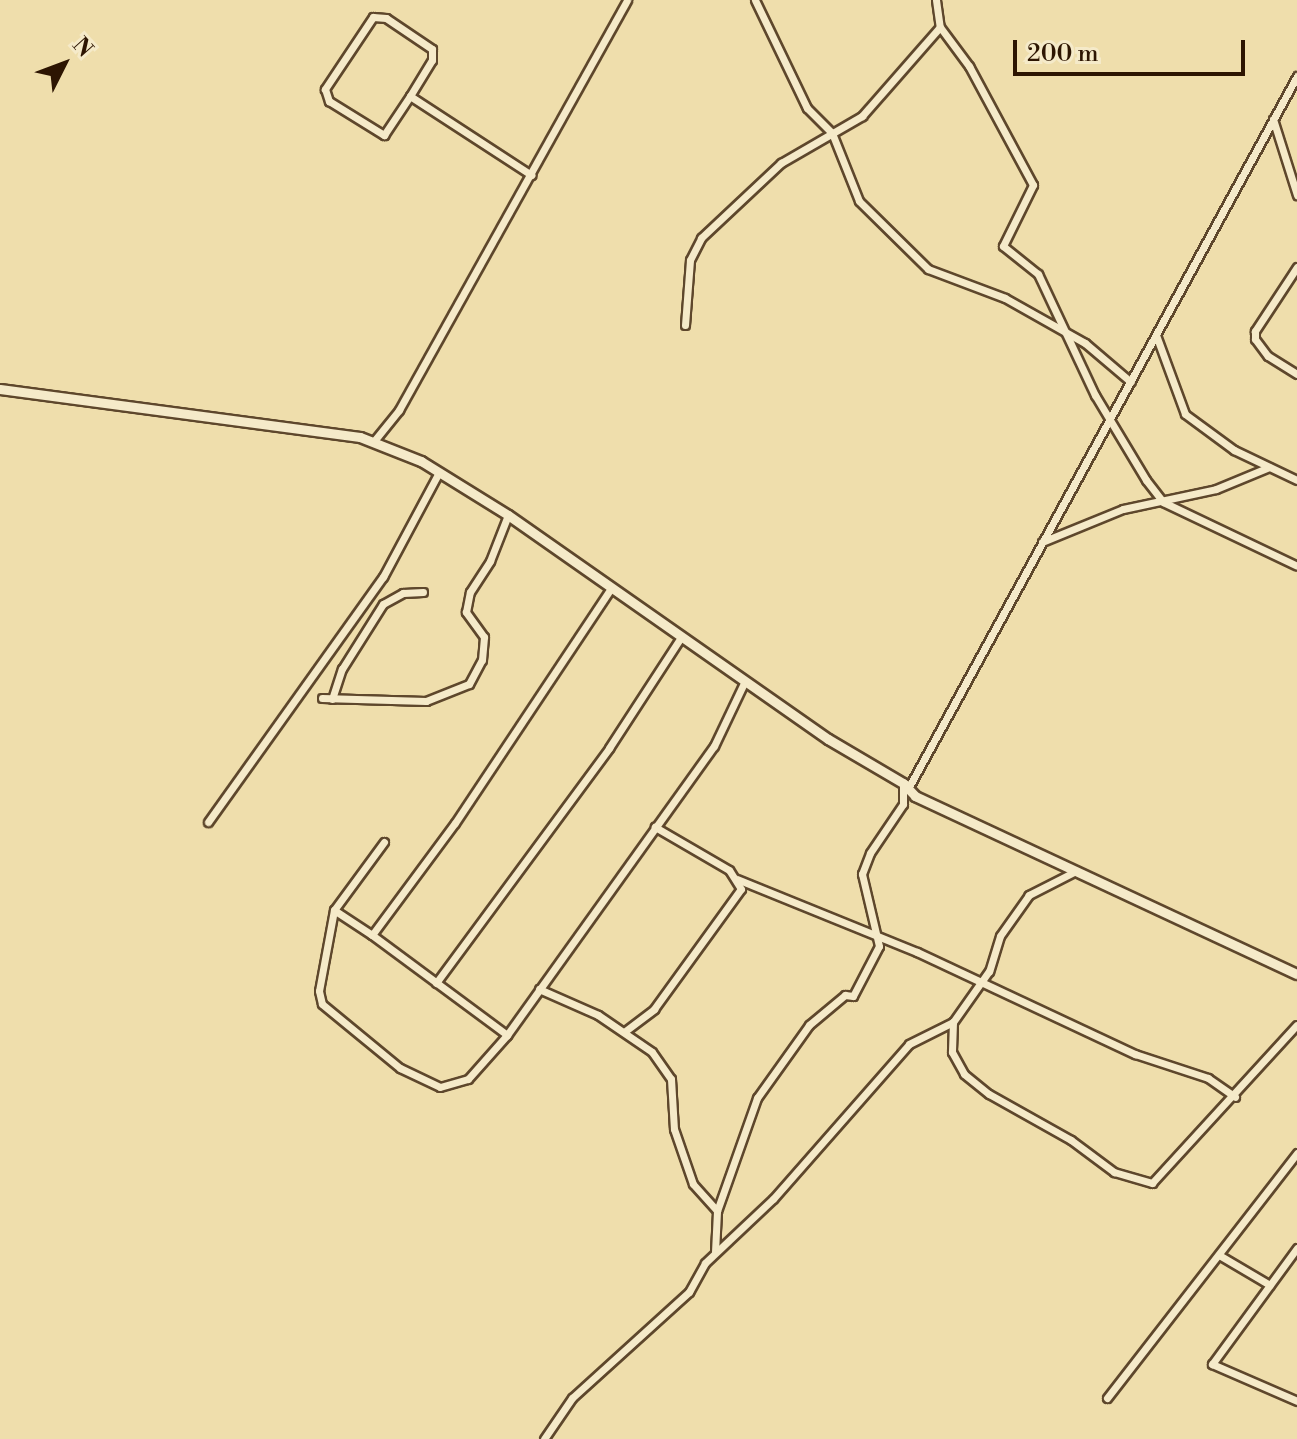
<!DOCTYPE html>
<style>
body{margin:0}
#map{position:relative;width:1297px;height:1439px;overflow:hidden;background:#efdeac;font-family:"Libre Bodoni",serif}
div>[style]{position:absolute}
.roads{filter:drop-shadow(2px 0 #5e472c) drop-shadow(-2px 0 #5e472c) drop-shadow(0 2px #5e472c) drop-shadow(0 -2px #5e472c)}
.street>*{height:7px;margin:-3.5px;padding:0 3.5px;transform-origin:3.5px;border-radius:3.5px;background:#f5eac9}
.secondary>*{height:9px;margin:-4.5px;padding:0 4.5px;transform-origin:4.5px;border-radius:4.5px;background:#f5eac9}
span{translate:-50% -50%;white-space:nowrap;text-align:center;line-height:1.15;-webkit-text-stroke:6px #f5eac9;paint-order:stroke}
.north{position:absolute;left:24px;top:24px;width:80px;height:80px;-webkit-text-stroke:6px #f5eac9;paint-order:stroke;rotate:48deg;font-size:22px;font-weight:700;line-height:32px;text-align:center;color:#2d1502}
.north::after{content:'';display:block;margin:auto;width:28px;height:36px;background:#2d1502;clip-path:polygon(50% 0,100% 100%,50% 72%,0 100%)}
.scale{position:absolute;left:1013px;top:40px;width:232px;height:36px;box-sizing:border-box;border:4px solid #2d1502;border-top:0;padding-left:10px;font-size:24px;line-height:28px;white-space:nowrap;color:#2d1502;-webkit-text-stroke:6px #f5eac9;paint-order:stroke}
</style>
<div id="map">
<div class="roads">
<div class="street">
<i style="left:755px;top:0;width:120px;rotate:64.3deg"></i>
<i style="left:807px;top:108px;width:35px;rotate:45deg"></i>
<i style="left:832px;top:133px;width:73px;rotate:68.3deg"></i>
<i style="left:859px;top:201px;width:97px;rotate:44.6deg"></i>
<i style="left:928px;top:269px;width:82px;rotate:20.6deg"></i>
<i style="left:1005px;top:298px;width:92px;rotate:29.4deg"></i>
<i style="left:1085px;top:343px;width:60px;rotate:40.3deg"></i>
<i style="left:936px;top:0;width:27px;rotate:82deg"></i>
<i style="left:940px;top:27px;width:49px;rotate:53.4deg"></i>
<i style="left:969px;top:66px;width:135px;rotate:61.7deg"></i>
<i style="left:1033px;top:185px;width:68px;rotate:116.2deg"></i>
<i style="left:1003px;top:246px;width:45px;rotate:38.7deg"></i>
<i style="left:1038px;top:274px;width:134px;rotate:64.8deg"></i>
<i style="left:1095px;top:395px;width:99px;rotate:59deg"></i>
<i style="left:1146px;top:480px;width:28px;rotate:52deg"></i>
<i style="left:1163px;top:502px;width:148px;rotate:25.5deg"></i>
<i style="left:410px;top:96px;width:42px;rotate:-58.6deg"></i>
<i style="left:432px;top:60px;width:11px;rotate:-90deg"></i>
<i style="left:432px;top:49px;width:55px;rotate:-146deg"></i>
<i style="left:386px;top:18px;width:13px;rotate:-176deg"></i>
<i style="left:373px;top:17px;width:87px;rotate:123.7deg"></i>
<i style="left:325px;top:89px;width:13px;rotate:72deg"></i>
<i style="left:329px;top:101px;width:65px;rotate:31.7deg"></i>
<i style="left:384px;top:135px;width:47px;rotate:-56.3deg"></i>
<i style="left:410px;top:96px;width:145px;rotate:33.1deg"></i>
<i style="left:1273px;top:119px;width:80px;rotate:72.5deg"></i>
<i style="left:1297px;top:267px;width:77px;rotate:123.3deg"></i>
<i style="left:1255px;top:331px;width:8px;rotate:90deg"></i>
<i style="left:1255px;top:339px;width:21px;rotate:53deg"></i>
<i style="left:1268px;top:356px;width:34px;rotate:32deg"></i>
<i style="left:685px;top:325px;width:65px;rotate:-85.6deg"></i>
<i style="left:690px;top:260px;width:25px;rotate:-63deg"></i>
<i style="left:701px;top:238px;width:110px;rotate:-43.2deg"></i>
<i style="left:781px;top:163px;width:94px;rotate:-30.1deg"></i>
<i style="left:862px;top:116px;width:118px;rotate:-48.8deg"></i>
<i style="left:1156px;top:335px;width:84px;rotate:69.8deg"></i>
<i style="left:1185px;top:414px;width:61px;rotate:36.3deg"></i>
<i style="left:1234px;top:450px;width:70px;rotate:25.5deg"></i>
<i style="left:374px;top:441px;width:40px;rotate:-51deg"></i>
<i style="left:399px;top:410px;width:469px;rotate:-60.9deg"></i>
<i style="left:1042px;top:542px;width:87px;rotate:-22.2deg"></i>
<i style="left:1123px;top:509px;width:95px;rotate:-12.1deg"></i>
<i style="left:1216px;top:489px;width:57px;rotate:-22.5deg"></i>
<i style="left:322px;top:698px;width:104px;rotate:1.7deg"></i>
<i style="left:426px;top:701px;width:46px;rotate:-21.6deg"></i>
<i style="left:469px;top:684px;width:27px;rotate:-62deg"></i>
<i style="left:482px;top:660px;width:23px;rotate:-85deg"></i>
<i style="left:484px;top:637px;width:31px;rotate:-126deg"></i>
<i style="left:466px;top:612px;width:20px;rotate:-79deg"></i>
<i style="left:470px;top:592px;width:37px;rotate:-57deg"></i>
<i style="left:490px;top:561px;width:49px;rotate:-68.6deg"></i>
<i style="left:332px;top:699px;width:32px;rotate:-72deg"></i>
<i style="left:342px;top:669px;width:77px;rotate:-57.8deg"></i>
<i style="left:383px;top:604px;width:23px;rotate:-29deg"></i>
<i style="left:403px;top:593px;width:20px;rotate:-3deg"></i>
<i style="left:208px;top:822px;width:301px;rotate:-54.5deg"></i>
<i style="left:383px;top:577px;width:119px;rotate:-61.9deg"></i>
<i style="left:384px;top:842px;width:84px;rotate:126.3deg"></i>
<i style="left:334px;top:910px;width:82px;rotate:100.5deg"></i>
<i style="left:319px;top:991px;width:13px;rotate:77deg"></i>
<i style="left:322px;top:1004px;width:101px;rotate:39.4deg"></i>
<i style="left:400px;top:1068px;width:44px;rotate:25.4deg"></i>
<i style="left:440px;top:1087px;width:29px;rotate:-16deg"></i>
<i style="left:468px;top:1079px;width:59px;rotate:-48.4deg"></i>
<i style="left:507px;top:1035px;width:355px;rotate:-54.4deg"></i>
<i style="left:714px;top:746px;width:72px;rotate:-64.5deg"></i>
<i style="left:1074px;top:872px;width:51px;rotate:152.9deg"></i>
<i style="left:1029px;top:895px;width:50px;rotate:125.3deg"></i>
<i style="left:1000px;top:936px;width:37px;rotate:107deg"></i>
<i style="left:989px;top:971px;width:62px;rotate:125.2deg"></i>
<i style="left:953px;top:1022px;width:30px;rotate:92deg"></i>
<i style="left:952px;top:1052px;width:25px;rotate:61deg"></i>
<i style="left:964px;top:1074px;width:32px;rotate:39deg"></i>
<i style="left:989px;top:1094px;width:94px;rotate:29.3deg"></i>
<i style="left:1071px;top:1140px;width:54px;rotate:36.7deg"></i>
<i style="left:1114px;top:1172px;width:40px;rotate:16deg"></i>
<i style="left:1152px;top:1183px;width:214px;rotate:-47.5deg"></i>
<i style="left:737px;top:879px;width:194px;rotate:22.1deg"></i>
<i style="left:917px;top:952px;width:241px;rotate:25.1deg"></i>
<i style="left:1135px;top:1054px;width:77px;rotate:18.2deg"></i>
<i style="left:1208px;top:1078px;width:33px;rotate:35deg"></i>
<i style="left:334px;top:910px;width:45px;rotate:33.3deg"></i>
<i style="left:372px;top:935px;width:139px;rotate:-53.5deg"></i>
<i style="left:455px;top:823px;width:282px;rotate:-56.4deg"></i>
<i style="left:372px;top:935px;width:168px;rotate:36.5deg"></i>
<i style="left:436px;top:983px;width:292px;rotate:-53.6deg"></i>
<i style="left:609px;top:748px;width:132px;rotate:-57deg"></i>
<i style="left:539px;top:989px;width:64px;rotate:23.8deg"></i>
<i style="left:598px;top:1015px;width:65px;rotate:34.4deg"></i>
<i style="left:652px;top:1052px;width:33px;rotate:55deg"></i>
<i style="left:671px;top:1079px;width:50px;rotate:86.6deg"></i>
<i style="left:674px;top:1129px;width:58px;rotate:70.9deg"></i>
<i style="left:693px;top:1184px;width:36px;rotate:48deg"></i>
<i style="left:624px;top:1032px;width:38px;rotate:-37deg"></i>
<i style="left:654px;top:1009px;width:148px;rotate:-54.1deg"></i>
<i style="left:741px;top:889px;width:22px;rotate:-122deg"></i>
<i style="left:729px;top:870px;width:86px;rotate:-149.8deg"></i>
<i style="left:1297px;top:1248px;width:144px;rotate:126.2deg"></i>
<i style="left:1212px;top:1364px;width:93px;rotate:23.5deg"></i>
<i style="left:715px;top:1252px;width:41px;rotate:-87.2deg"></i>
<i style="left:717px;top:1211px;width:120px;rotate:-70.5deg"></i>
<i style="left:757px;top:1098px;width:90px;rotate:-54.5deg"></i>
<i style="left:809px;top:1025px;width:47px;rotate:-39.8deg"></i>
<i style="left:845px;top:995px;width:8px;rotate:7deg"></i>
<i style="left:853px;top:996px;width:56px;rotate:-62.5deg"></i>
<i style="left:879px;top:946px;width:74px;rotate:-103.3deg"></i>
<i style="left:862px;top:874px;width:22px;rotate:-69deg"></i>
<i style="left:870px;top:853px;width:59px;rotate:-56deg"></i>
<i style="left:903px;top:804px;width:21px;rotate:-90deg"></i>
<i style="left:903px;top:783px;width:7px;rotate:16deg"></i>
<i style="left:910px;top:785px;width:808px;rotate:-61.37deg"></i>
<i style="left:1219px;top:1255px;width:59px;rotate:30.5deg"></i>
<i style="left:1107px;top:1398px;width:310px;rotate:-52.2deg"></i>
<i style="left:544px;top:1439px;width:50px;rotate:-55.7deg"></i>
<i style="left:572px;top:1398px;width:158px;rotate:-42.2deg"></i>
<i style="left:689px;top:1292px;width:33px;rotate:-61deg"></i>
<i style="left:705px;top:1263px;width:93px;rotate:-43.3deg"></i>
<i style="left:773px;top:1199px;width:206px;rotate:-48.7deg"></i>
<i style="left:909px;top:1044px;width:49px;rotate:-26.6deg"></i>
</div>
<div class="secondary">
<i style="left:0;top:389px;width:363px;rotate:7.6deg"></i>
<i style="left:360px;top:437px;width:66px;rotate:21.5deg"></i>
<i style="left:421px;top:461px;width:102px;rotate:31.8deg"></i>
<i style="left:508px;top:515px;width:391px;rotate:35deg"></i>
<i style="left:828px;top:739px;width:87px;rotate:30.4deg"></i>
<i style="left:903px;top:783px;width:18px;rotate:47deg"></i>
<i style="left:915px;top:796px;width:421px;rotate:25deg"></i>
</div>
</div>
<div class="north">N</div>
<div class="scale">200 m</div>
</div>
